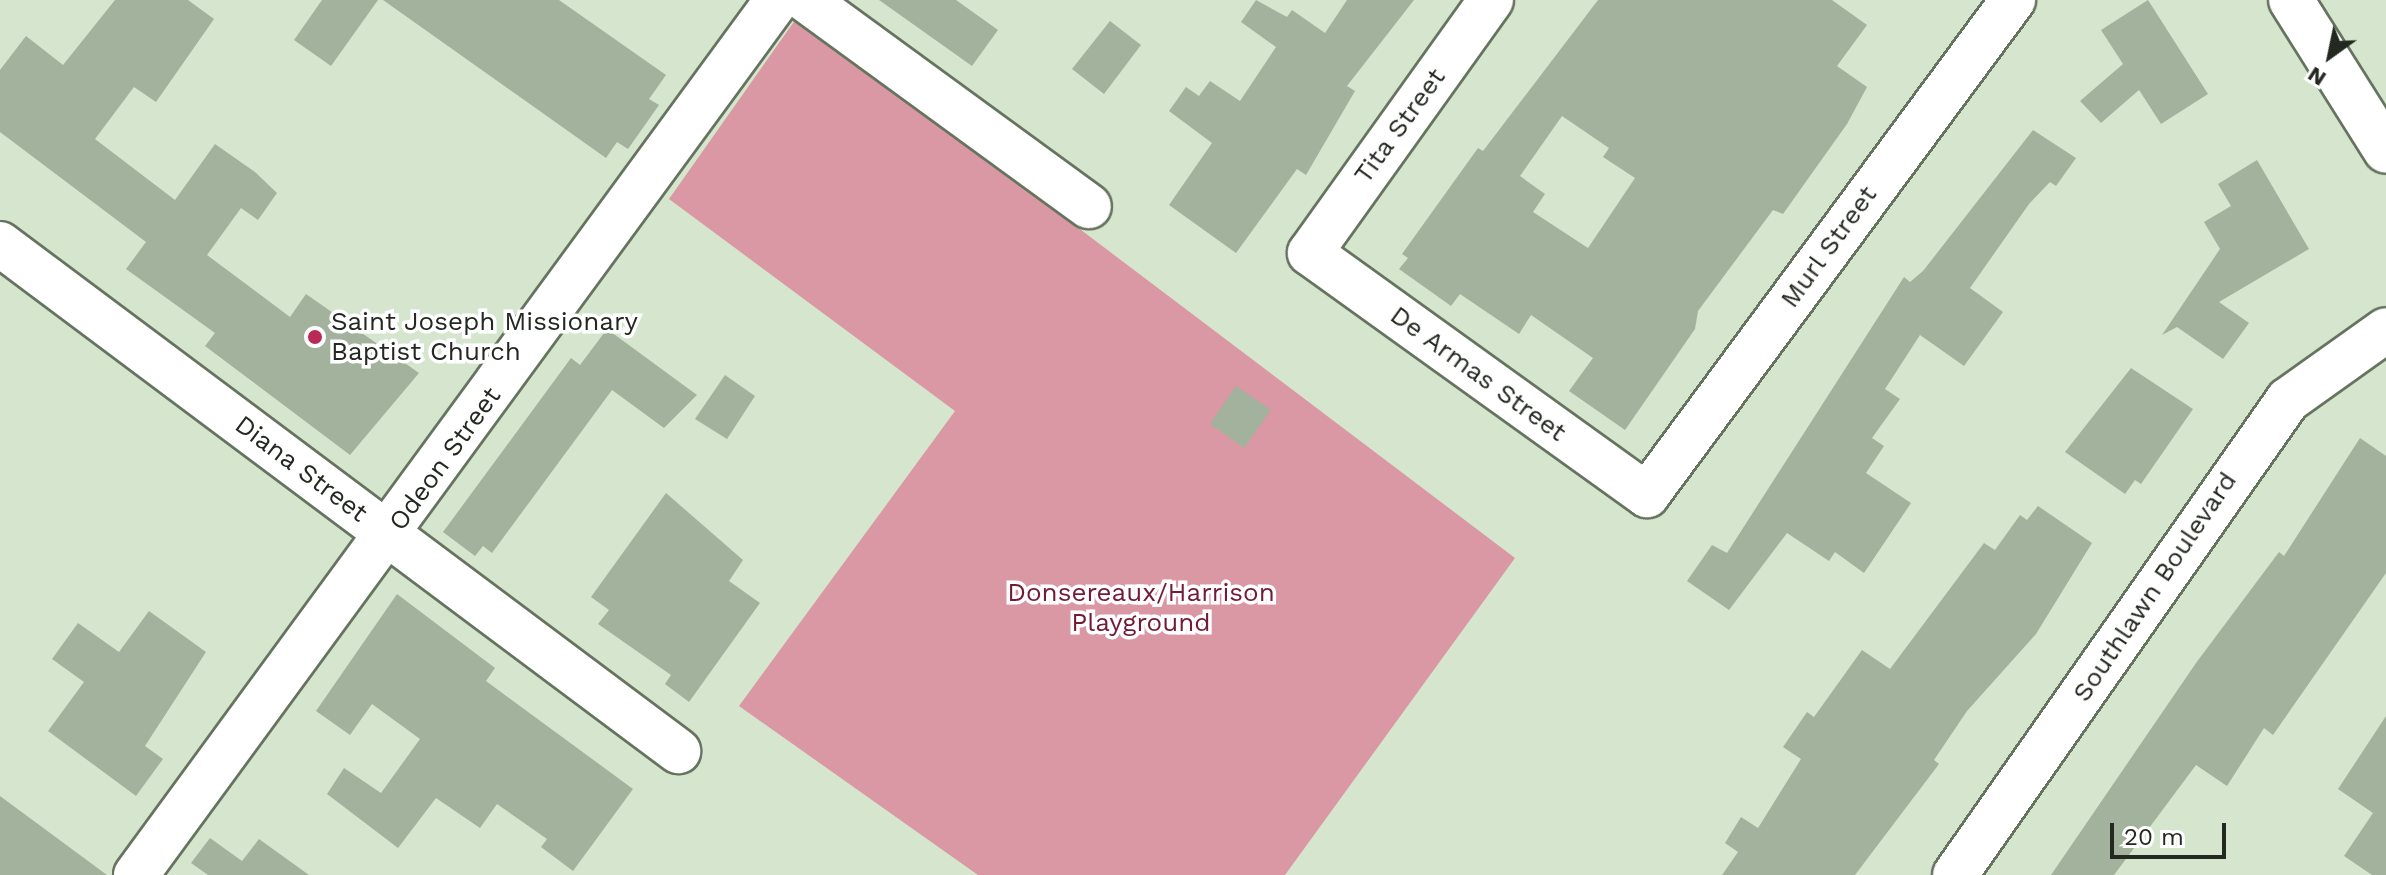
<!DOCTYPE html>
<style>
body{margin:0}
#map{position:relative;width:2386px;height:875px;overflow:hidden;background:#d6e5ce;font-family:"Work Sans",sans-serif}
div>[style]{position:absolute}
.green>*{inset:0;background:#d998a3}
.building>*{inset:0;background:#a3b29c}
.roads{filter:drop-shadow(2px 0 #66745f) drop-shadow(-2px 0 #66745f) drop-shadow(0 2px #66745f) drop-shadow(0 -2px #66745f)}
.minor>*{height:44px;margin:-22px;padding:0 22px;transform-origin:22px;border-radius:22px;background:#fff}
.major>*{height:44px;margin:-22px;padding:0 22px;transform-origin:22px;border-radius:22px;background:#fff}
.dots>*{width:22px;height:22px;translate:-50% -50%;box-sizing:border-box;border:4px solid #fff;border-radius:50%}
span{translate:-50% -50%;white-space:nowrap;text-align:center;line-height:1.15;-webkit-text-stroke:7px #fff;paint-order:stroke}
.street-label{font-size:26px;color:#232820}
.poi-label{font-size:26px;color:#232820}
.left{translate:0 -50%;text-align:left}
.park-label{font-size:26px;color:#731a35}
.north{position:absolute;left:2290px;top:16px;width:80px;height:80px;-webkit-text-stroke:6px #fff;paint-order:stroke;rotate:213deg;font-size:22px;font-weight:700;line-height:32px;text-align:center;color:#232820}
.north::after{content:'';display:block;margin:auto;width:28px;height:36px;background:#232820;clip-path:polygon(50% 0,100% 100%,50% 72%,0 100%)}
.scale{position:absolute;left:2110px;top:823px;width:116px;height:36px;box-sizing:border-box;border:4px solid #232820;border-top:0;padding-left:10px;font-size:24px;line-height:28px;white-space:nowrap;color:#232820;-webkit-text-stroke:6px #fff;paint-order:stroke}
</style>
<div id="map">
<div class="green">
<i style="clip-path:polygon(798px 16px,1515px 558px,1285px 875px,978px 875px,739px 706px,955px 411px,669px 199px)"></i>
</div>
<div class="building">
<i style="clip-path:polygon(115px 0,188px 0,214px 19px,156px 102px,134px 87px,95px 139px,175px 200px,215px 144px,255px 172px,277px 193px,258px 220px,241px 208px,207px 255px,290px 317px,306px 294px,419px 373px,350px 455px,205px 346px,215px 333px,126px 269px,146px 242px,0 132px,0 70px,26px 36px,63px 65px)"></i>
<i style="clip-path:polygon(322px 0,378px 0,331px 66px,294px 40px)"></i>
<i style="clip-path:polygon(383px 0,559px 0,666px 75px,649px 99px,659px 105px,628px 149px,617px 142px,606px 158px)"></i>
<i style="clip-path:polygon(879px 0,956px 0,998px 30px,972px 66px)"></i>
<i style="clip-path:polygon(1256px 0,1287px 17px,1292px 10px,1325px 33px,1347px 0,1414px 0,1347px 86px,1355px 91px,1306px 175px,1297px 169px,1236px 253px,1169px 205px,1212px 143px,1169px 111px,1186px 87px,1199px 96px,1210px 81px,1240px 101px,1276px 47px,1241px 22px)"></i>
<i style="clip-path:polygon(evenodd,1598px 0,1832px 0,1867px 25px,1837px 66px,1867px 87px,1847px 124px,1783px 214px,1773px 210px,1698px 311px,1695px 329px,1625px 430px,1569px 391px,1593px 358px,1531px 315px,1519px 334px,1460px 294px,1451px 306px,1399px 269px,1408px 258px,1402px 254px,1478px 148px,1483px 151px,1598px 0,1562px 116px,1609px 148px,1603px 157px,1635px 178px,1588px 248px,1533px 212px,1545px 194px,1520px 176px,1562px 116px)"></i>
<i style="clip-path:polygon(2148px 0,2208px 94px,2161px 124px,2139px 90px,2101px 123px,2080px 101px,2123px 64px,2101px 30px)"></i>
<i style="clip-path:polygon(1110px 21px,1141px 45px,1104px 94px,1072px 69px)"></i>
<i style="clip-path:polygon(2033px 130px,2076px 158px,2056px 186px,2050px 182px,2029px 204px,1970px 288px,2003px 312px,1964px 366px,1920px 335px,1885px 389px,1900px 399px,1872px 438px,1884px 446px,1866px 473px,1911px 503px,1864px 573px,1835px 552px,1829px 561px,1787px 533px,1729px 610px,1687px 581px,1712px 545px,1727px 553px,1904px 277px,1910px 282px,1923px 271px)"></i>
<i style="clip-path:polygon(2257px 160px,2309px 249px,2219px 302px,2249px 323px,2223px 359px,2177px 327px,2162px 335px,2220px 249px,2204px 222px,2231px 206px,2218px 184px)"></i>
<i style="clip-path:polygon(607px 329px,697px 395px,664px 428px,612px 390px,492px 553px,483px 546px,475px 556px,443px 532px,571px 358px,580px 365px)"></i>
<i style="clip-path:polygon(2131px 368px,2193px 409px,2141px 484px,2135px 480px,2125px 494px,2065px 452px)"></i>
<i style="clip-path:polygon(725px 375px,755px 396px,727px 439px,695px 419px)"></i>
<i style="clip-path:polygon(1236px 386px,1271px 410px,1244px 448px,1210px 424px)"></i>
<i style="clip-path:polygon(2360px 438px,2386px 456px,2386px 573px,2273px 735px,2264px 728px,2227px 786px,2196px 765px,2114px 875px,2051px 875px,2196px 663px,2279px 552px,2284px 556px)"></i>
<i style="clip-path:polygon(666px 493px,743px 560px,729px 581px,760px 603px,689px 702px,665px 684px,671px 675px,598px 624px,609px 610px,591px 597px)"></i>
<i style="clip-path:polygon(2038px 506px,2092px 543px,2036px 634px,1967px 711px,1934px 760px,1939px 764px,1855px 875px,1722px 875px,1738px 852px,1725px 843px,1741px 817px,1758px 828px,1801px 759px,1783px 747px,1807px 712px,1814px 717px,1862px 650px,1890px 669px,1984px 543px,1995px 550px,2020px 515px,2027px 520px)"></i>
<i style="clip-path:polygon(397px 594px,495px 668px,486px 681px,633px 789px,573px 871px,541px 847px,547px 839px,497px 804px,480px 828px,436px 798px,398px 848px,327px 794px,344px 768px,381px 793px,420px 739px,372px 704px,350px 735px,316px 711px)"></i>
<i style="clip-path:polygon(149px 611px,206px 652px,145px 746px,163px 759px,136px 796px,48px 731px,84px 682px,52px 659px,78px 623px,119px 652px)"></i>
<i style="clip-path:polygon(2386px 716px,2386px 875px,2372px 875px,2344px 856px,2373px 813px,2338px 789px)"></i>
<i style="clip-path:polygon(0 796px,107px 875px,0 875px)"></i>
<i style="clip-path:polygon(210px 838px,242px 861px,259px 839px,309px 875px,208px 875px,191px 863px)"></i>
</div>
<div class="roads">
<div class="minor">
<i style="left:806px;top:0;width:350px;rotate:36.1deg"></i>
<i style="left:1491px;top:0;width:311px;rotate:125.6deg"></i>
<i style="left:1310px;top:253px;width:415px;rotate:35.7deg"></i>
<i style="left:1647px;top:495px;width:616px;rotate:-53.52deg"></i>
<i style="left:0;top:244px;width:847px;rotate:36.79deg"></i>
<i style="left:136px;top:875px;width:1085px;rotate:-53.77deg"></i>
<i style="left:1955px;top:875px;width:580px;rotate:-54.97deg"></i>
<i style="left:2288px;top:400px;width:120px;rotate:-35.5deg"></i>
</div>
<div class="major">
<i style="left:2291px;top:0;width:178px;rotate:57.8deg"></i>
</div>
</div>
<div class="dots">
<i style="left:315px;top:337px;background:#b92a56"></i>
</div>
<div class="street-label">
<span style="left:1400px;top:126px;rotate:-54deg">Tita Street</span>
<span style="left:1829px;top:247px;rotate:-54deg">Murl Street</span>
<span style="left:1478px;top:374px;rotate:36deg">De Armas Street</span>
<span style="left:445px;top:459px;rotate:-54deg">Odeon Street</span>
<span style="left:301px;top:469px;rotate:37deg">Diana Street</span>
<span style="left:2155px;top:587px;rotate:-56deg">Southlawn Boulevard</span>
</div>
<div class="poi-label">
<span class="left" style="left:331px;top:337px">Saint Joseph Missionary<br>Baptist Church</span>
</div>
<div class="park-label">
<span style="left:1141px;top:608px">Donsereaux/Harrison<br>Playground</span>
</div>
<div class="north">N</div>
<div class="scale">20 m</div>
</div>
